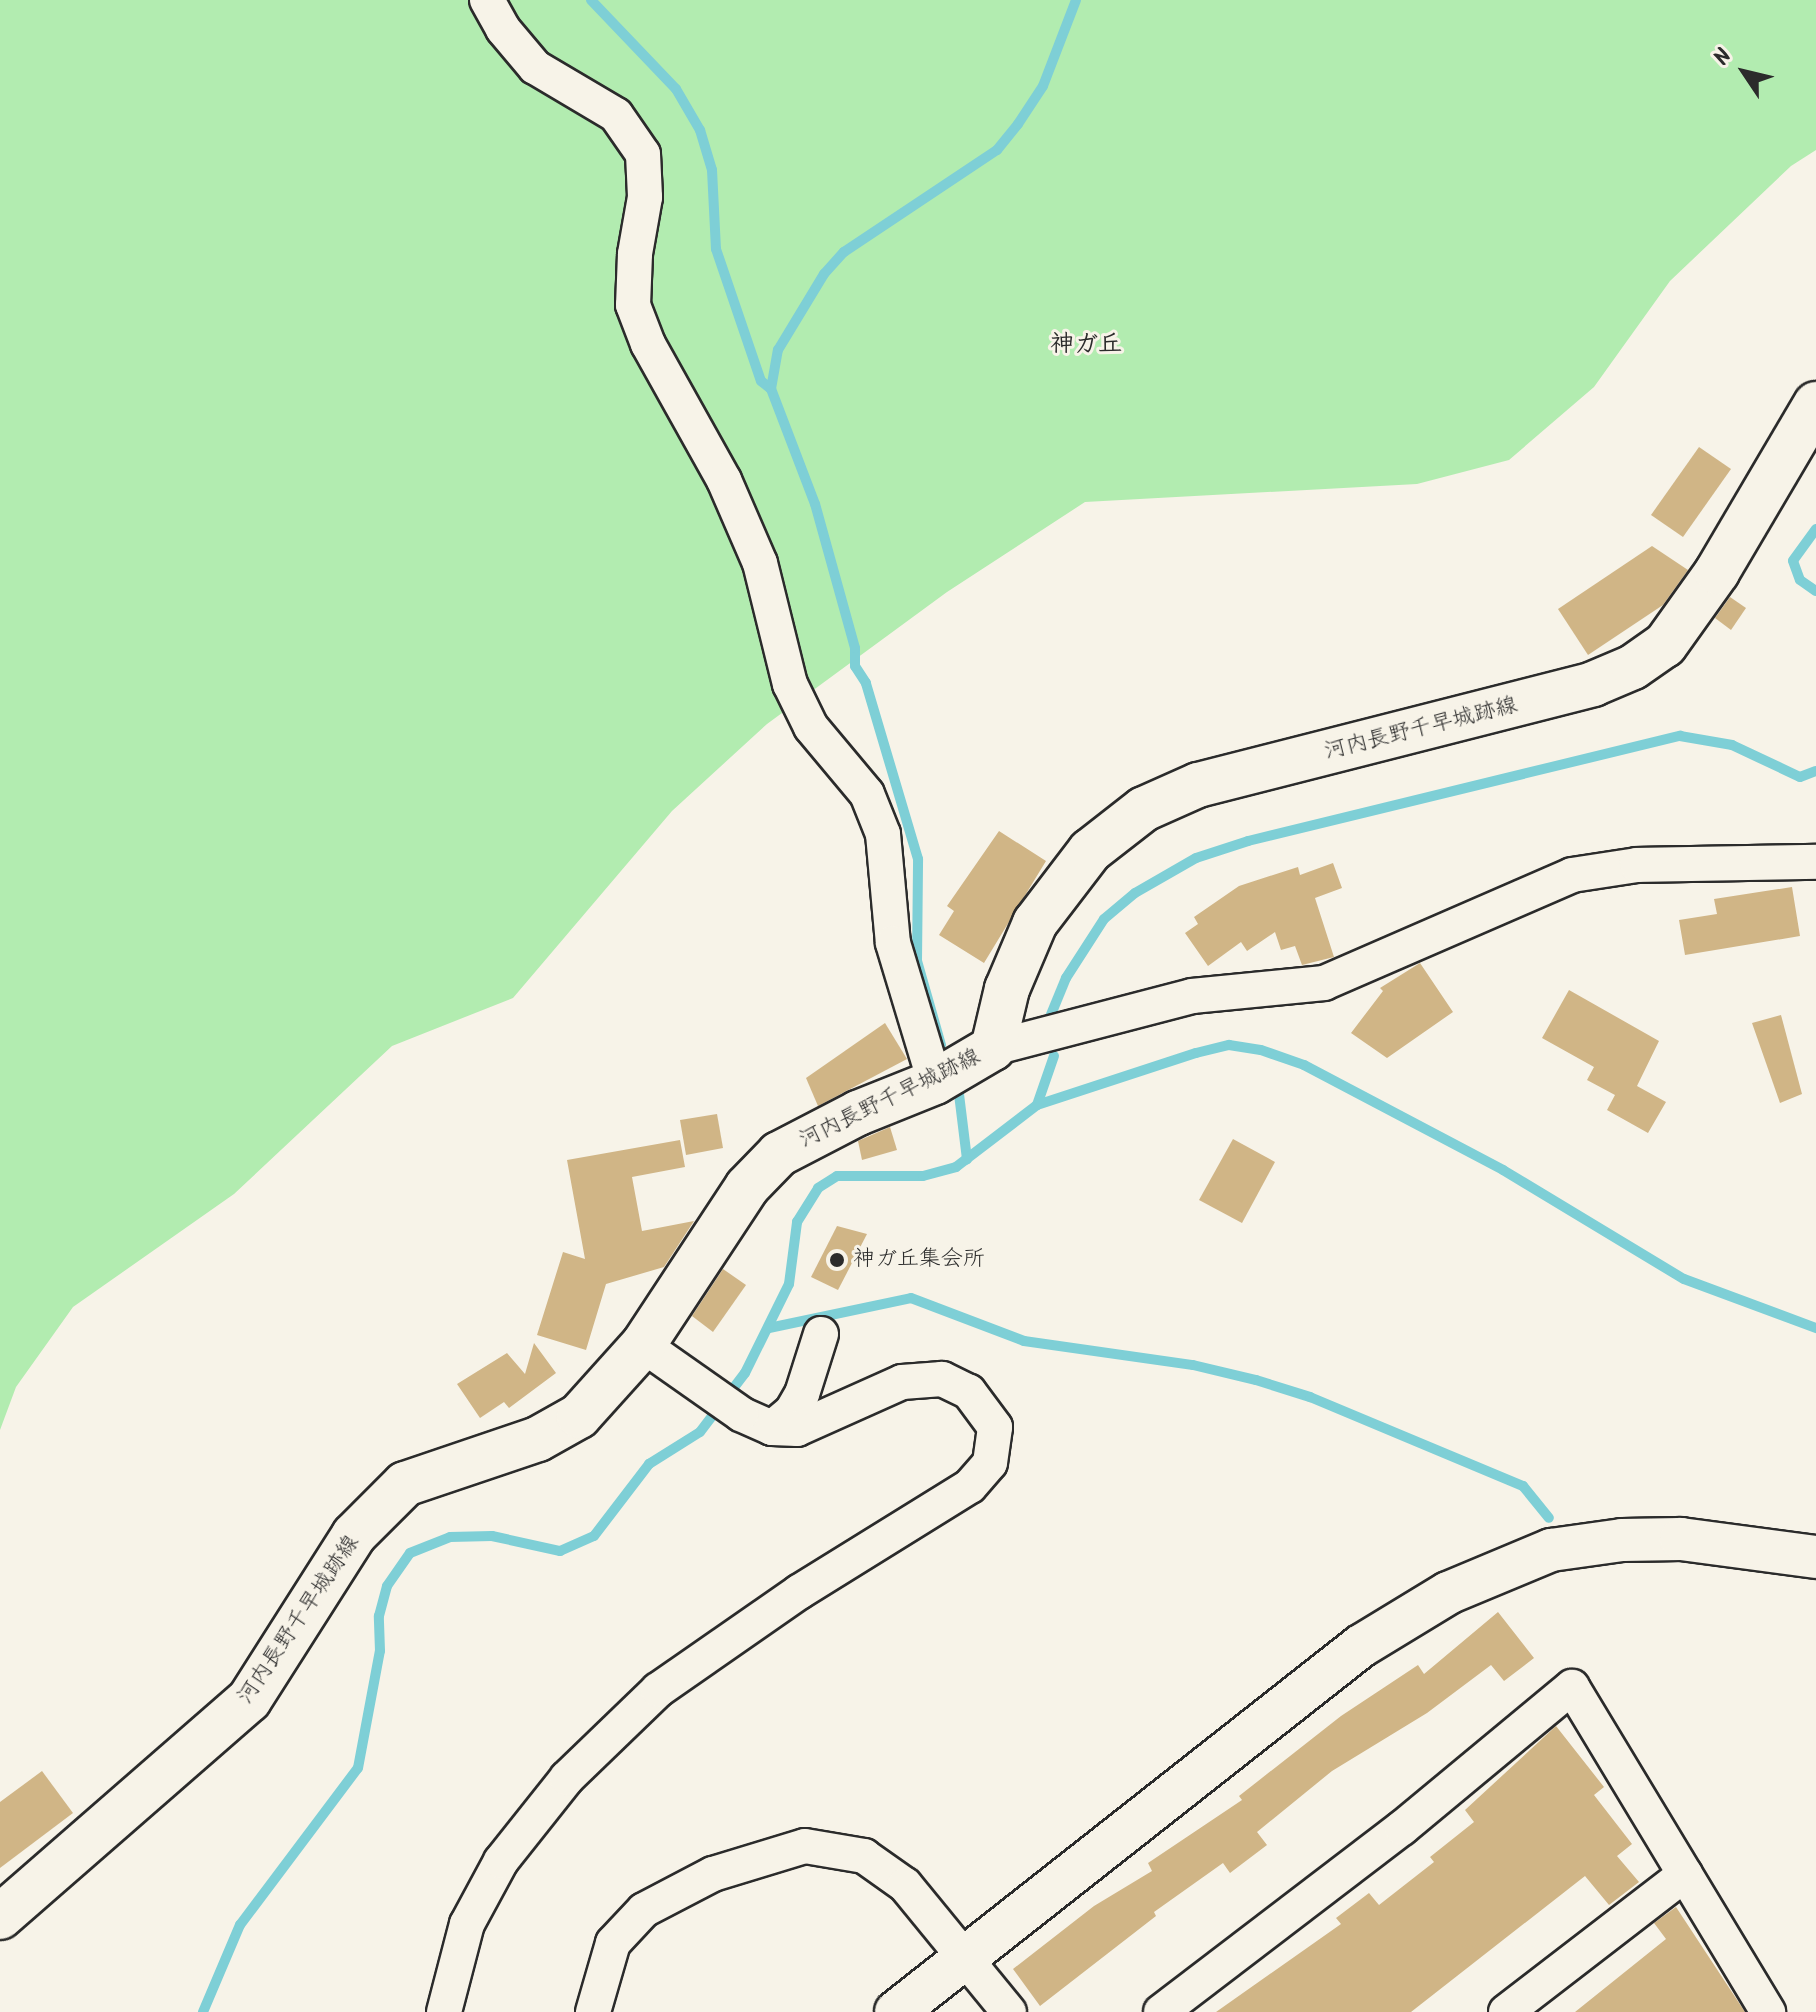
<!DOCTYPE html>
<meta charset="utf-8">
<style>
body{margin:0}
#map{position:relative;width:1816px;height:2012px;overflow:hidden;background:#f7f3e8;font-family:Kalam,"Klee One",sans-serif}
div>[style]{position:absolute}
.green>*{inset:0;background:#b2ecb0}
.stream>*{height:10px;margin:-5px;padding:0 5px;transform-origin:5px;border-radius:5px;background:#7ecfd6}
.building>*{inset:0;background:#d0b586}
.roads{filter:drop-shadow(2px 0 #2b2b2b) drop-shadow(-2px 0 #2b2b2b) drop-shadow(0 2px #2b2b2b) drop-shadow(0 -2px #2b2b2b)}
.minor>*{height:34px;margin:-17px;padding:0 17px;transform-origin:17px;border-radius:17px;background:#f7f3e8}
.tertiary>*{height:42px;margin:-21px;padding:0 21px;transform-origin:21px;border-radius:21px;background:#f7f3e8}
.secondary>*{height:44px;margin:-22px;padding:0 22px;transform-origin:22px;border-radius:22px;background:#f7f3e8}
.dots>*{width:22px;height:22px;translate:-50% -50%;box-sizing:border-box;border:4px solid #f7f3e8;border-radius:50%}
span{translate:-50% -50%;white-space:nowrap;text-align:center;line-height:1.15;-webkit-text-stroke:6px #f7f3e8;paint-order:stroke}
.street-label{font-size:22px;color:#2b2b2b}
.poi-label{font-size:22px;color:#2b2b2b}
.left{translate:0 -50%;text-align:left}
.neighbourhood-label{font-size:24px;color:#2b2b2b;font-weight:700}
.north{position:absolute;left:1704px;top:32px;width:80px;height:80px;-webkit-text-stroke:6px #f7f3e8;paint-order:stroke;rotate:305deg;font-size:22px;font-weight:700;line-height:32px;text-align:center;color:#2b2b2b}
.north::after{content:'';display:block;margin:auto;width:28px;height:36px;background:#2b2b2b;clip-path:polygon(50% 0,100% 100%,50% 72%,0 100%)}
</style>
<div id="map">
<div class="green">
<i style="clip-path:polygon(0 0,1816px 0,1816px 150px,1791px 166px,1670px 281px,1594px 387px,1509px 460px,1417px 484px,1085px 502px,947px 592px,767px 724px,672px 811px,513px 998px,392px 1046px,234px 1194px,73px 1307px,16px 1387px,0 1430px)"></i>
</div>
<div class="stream">
<i style="left:591px;top:0;width:123px;rotate:46.3deg"></i>
<i style="left:676px;top:89px;width:48px;rotate:59.7deg"></i>
<i style="left:700px;top:130px;width:42px;rotate:73.3deg"></i>
<i style="left:712px;top:170px;width:79px;rotate:87.1deg"></i>
<i style="left:716px;top:249px;width:139px;rotate:71.2deg"></i>
<i style="left:761px;top:381px;width:13px;rotate:39deg"></i>
<i style="left:1816px;top:529px;width:39px;rotate:126deg"></i>
<i style="left:1793px;top:561px;width:20px;rotate:70deg"></i>
<i style="left:1800px;top:580px;width:19px;rotate:35deg"></i>
<i style="left:1050px;top:1017px;width:42px;rotate:-67.7deg"></i>
<i style="left:1066px;top:978px;width:70px;rotate:-57.2deg"></i>
<i style="left:1104px;top:919px;width:40px;rotate:-40deg"></i>
<i style="left:1135px;top:893px;width:70px;rotate:-29.8deg"></i>
<i style="left:1196px;top:858px;width:55px;rotate:-18.1deg"></i>
<i style="left:1248px;top:841px;width:445px;rotate:-13.7deg"></i>
<i style="left:1680px;top:736px;width:53px;rotate:9.8deg"></i>
<i style="left:1732px;top:745px;width:75px;rotate:25.2deg"></i>
<i style="left:1800px;top:777px;width:17px;rotate:-21deg"></i>
<i style="left:941px;top:1045px;width:87px;rotate:-105.9deg"></i>
<i style="left:917px;top:961px;width:102px;rotate:-89.4deg"></i>
<i style="left:918px;top:859px;width:184px;rotate:-106.5deg"></i>
<i style="left:866px;top:683px;width:20px;rotate:-123deg"></i>
<i style="left:855px;top:666px;width:18px;rotate:-90deg"></i>
<i style="left:855px;top:648px;width:149px;rotate:-105.5deg"></i>
<i style="left:815px;top:504px;width:123px;rotate:-110.9deg"></i>
<i style="left:771px;top:389px;width:40px;rotate:-80deg"></i>
<i style="left:778px;top:350px;width:89px;rotate:-58.8deg"></i>
<i style="left:824px;top:274px;width:30px;rotate:-48deg"></i>
<i style="left:844px;top:252px;width:184px;rotate:-33.7deg"></i>
<i style="left:997px;top:150px;width:33px;rotate:-51deg"></i>
<i style="left:1018px;top:124px;width:45px;rotate:-56.7deg"></i>
<i style="left:1043px;top:86px;width:92px;rotate:-69deg"></i>
<i style="left:958px;top:1086px;width:74px;rotate:83deg"></i>
<i style="left:1037px;top:1105px;width:52px;rotate:-70.9deg"></i>
<i style="left:769px;top:1328px;width:145px;rotate:-11.9deg"></i>
<i style="left:911px;top:1298px;width:121px;rotate:20.8deg"></i>
<i style="left:1024px;top:1341px;width:171px;rotate:8.1deg"></i>
<i style="left:1193px;top:1365px;width:65px;rotate:13.4deg"></i>
<i style="left:1256px;top:1380px;width:57px;rotate:17.5deg"></i>
<i style="left:1310px;top:1397px;width:231px;rotate:22.7deg"></i>
<i style="left:1523px;top:1486px;width:41px;rotate:50.9deg"></i>
<i style="left:203px;top:2012px;width:95px;rotate:-67deg"></i>
<i style="left:240px;top:1925px;width:196px;rotate:-53.1deg"></i>
<i style="left:358px;top:1768px;width:119px;rotate:-79.4deg"></i>
<i style="left:380px;top:1651px;width:35px;rotate:-92deg"></i>
<i style="left:379px;top:1616px;width:31px;rotate:-75deg"></i>
<i style="left:387px;top:1586px;width:40px;rotate:-55.1deg"></i>
<i style="left:410px;top:1553px;width:43px;rotate:-21.8deg"></i>
<i style="left:450px;top:1537px;width:42px;rotate:-1.4deg"></i>
<i style="left:492px;top:1536px;width:70px;rotate:12.4deg"></i>
<i style="left:560px;top:1551px;width:37px;rotate:-24deg"></i>
<i style="left:594px;top:1536px;width:91px;rotate:-52.6deg"></i>
<i style="left:649px;top:1464px;width:60px;rotate:-32.1deg"></i>
<i style="left:700px;top:1432px;width:74px;rotate:-52.7deg"></i>
<i style="left:745px;top:1373px;width:99px;rotate:-63.7deg"></i>
<i style="left:789px;top:1284px;width:63px;rotate:-82.6deg"></i>
<i style="left:797px;top:1222px;width:40px;rotate:-58deg"></i>
<i style="left:818px;top:1188px;width:22px;rotate:-32deg"></i>
<i style="left:837px;top:1176px;width:86px"></i>
<i style="left:923px;top:1176px;width:34px;rotate:-15deg"></i>
<i style="left:956px;top:1167px;width:102px;rotate:-37.4deg"></i>
<i style="left:1037px;top:1105px;width:167px;rotate:-18.1deg"></i>
<i style="left:1196px;top:1053px;width:34px;rotate:-14deg"></i>
<i style="left:1229px;top:1045px;width:32px;rotate:9deg"></i>
<i style="left:1261px;top:1050px;width:46px;rotate:19.2deg"></i>
<i style="left:1304px;top:1065px;width:225px;rotate:27.8deg"></i>
<i style="left:1503px;top:1170px;width:211px;rotate:31.1deg"></i>
<i style="left:1684px;top:1279px;width:141px;rotate:20.4deg"></i>
</div>
<div class="building">
<i style="clip-path:polygon(1699px 447px,1731px 469px,1683px 537px,1651px 515px)"></i>
<i style="clip-path:polygon(1652px 546px,1688px 570px,1663px 605px,1588px 655px,1558px 609px)"></i>
<i style="clip-path:polygon(1730px 597px,1746px 608px,1731px 630px,1715px 618px)"></i>
<i style="clip-path:polygon(999px 831px,1046px 861px,984px 963px,939px 935px,954px 911px,947px 906px)"></i>
<i style="clip-path:polygon(1333px 863px,1342px 888px,1315px 898px,1334px 957px,1302px 965px,1295px 946px,1281px 950px,1275px 932px,1247px 951px,1241px 942px,1208px 966px,1185px 933px,1198px 924px,1194px 917px,1239px 886px,1298px 867px,1300px 875px)"></i>
<i style="clip-path:polygon(1792px 887px,1800px 936px,1685px 955px,1679px 920px,1717px 914px,1714px 899px)"></i>
<i style="clip-path:polygon(1420px 963px,1453px 1012px,1387px 1058px,1351px 1033px,1383px 991px,1380px 988px)"></i>
<i style="clip-path:polygon(1569px 990px,1659px 1041px,1637px 1086px,1666px 1102px,1648px 1133px,1607px 1110px,1615px 1095px,1587px 1080px,1594px 1067px,1542px 1038px)"></i>
<i style="clip-path:polygon(1781px 1015px,1802px 1094px,1780px 1103px,1752px 1023px)"></i>
<i style="clip-path:polygon(885px 1023px,907px 1059px,818px 1106px,806px 1078px)"></i>
<i style="clip-path:polygon(717px 1114px,723px 1148px,686px 1155px,680px 1120px)"></i>
<i style="clip-path:polygon(890px 1127px,897px 1150px,862px 1160px,858px 1141px)"></i>
<i style="clip-path:polygon(1233px 1139px,1275px 1162px,1242px 1223px,1199px 1200px)"></i>
<i style="clip-path:polygon(680px 1140px,685px 1167px,632px 1177px,642px 1231px,694px 1221px,664px 1267px,606px 1284px,586px 1350px,537px 1335px,563px 1252px,585px 1259px,567px 1160px)"></i>
<i style="clip-path:polygon(837px 1226px,867px 1234px,838px 1290px,811px 1277px)"></i>
<i style="clip-path:polygon(723px 1269px,746px 1285px,713px 1332px,692px 1316px)"></i>
<i style="clip-path:polygon(534px 1343px,556px 1373px,509px 1408px,504px 1402px,480px 1418px,457px 1384px,507px 1353px,525px 1374px)"></i>
<i style="clip-path:polygon(1498px 1612px,1534px 1658px,1504px 1681px,1491px 1665px,1427px 1713px,1332px 1771px,1257px 1832px,1267px 1845px,1230px 1873px,1223px 1863px,1154px 1912px,1156px 1916px,1040px 2006px,1013px 1969px,1094px 1906px,1152px 1871px,1148px 1863px,1242px 1800px,1239px 1796px,1341px 1716px,1418px 1665px,1424px 1674px)"></i>
<i style="clip-path:polygon(1556px 1726px,1604px 1787px,1594px 1795px,1632px 1844px,1617px 1856px,1639px 1882px,1609px 1905px,1585px 1876px,1411px 2012px,1216px 2012px,1341px 1924px,1336px 1918px,1369px 1893px,1379px 1905px,1434px 1862px,1430px 1857px,1474px 1822px,1465px 1810px)"></i>
<i style="clip-path:polygon(42px 1771px,73px 1813px,0 1868px,0 1802px)"></i>
<i style="clip-path:polygon(1676px 1907px,1745px 2012px,1575px 2012px,1666px 1939px,1654px 1923px)"></i>
</div>
<div class="roads">
<div class="minor">
<i style="left:487px;top:0;width:33px;rotate:61deg"></i>
<i style="left:503px;top:29px;width:50px;rotate:49.9deg"></i>
<i style="left:535px;top:67px;width:94px;rotate:30.7deg"></i>
<i style="left:616px;top:115px;width:47px;rotate:55.3deg"></i>
<i style="left:643px;top:154px;width:43px;rotate:87.3deg"></i>
<i style="left:645px;top:197px;width:58px;rotate:100deg"></i>
<i style="left:635px;top:254px;width:51px;rotate:92.2deg"></i>
<i style="left:633px;top:305px;width:42px;rotate:69deg"></i>
<i style="left:648px;top:344px;width:156px;rotate:60.8deg"></i>
<i style="left:724px;top:480px;width:90px;rotate:66.6deg"></i>
<i style="left:760px;top:563px;width:125px;rotate:76.1deg"></i>
<i style="left:790px;top:684px;width:48px;rotate:64deg"></i>
<i style="left:811px;top:727px;width:87px;rotate:50.1deg"></i>
<i style="left:867px;top:794px;width:43px;rotate:68.2deg"></i>
<i style="left:883px;top:834px;width:109px;rotate:84.8deg"></i>
<i style="left:893px;top:943px;width:145px;rotate:73.2deg"></i>
<i style="left:993px;top:1048px;width:206px;rotate:-14.6deg"></i>
<i style="left:1192px;top:996px;width:133px;rotate:-5.6deg"></i>
<i style="left:1324px;top:983px;width:270px;rotate:-23.5deg"></i>
<i style="left:1572px;top:875px;width:66px;rotate:-8.7deg"></i>
<i style="left:1637px;top:865px;width:179px;rotate:-1deg"></i>
<i style="left:772px;top:1428px;width:26px;rotate:-40deg"></i>
<i style="left:792px;top:1411px;width:20px;rotate:-60deg"></i>
<i style="left:802px;top:1394px;width:63px;rotate:-72.4deg"></i>
<i style="left:444px;top:2012px;width:91px;rotate:-75.4deg"></i>
<i style="left:467px;top:1924px;width:72px;rotate:-61.6deg"></i>
<i style="left:501px;top:1861px;width:106px;rotate:-51.5deg"></i>
<i style="left:567px;top:1778px;width:127px;rotate:-44deg"></i>
<i style="left:658px;top:1690px;width:172px;rotate:-34.8deg"></i>
<i style="left:799px;top:1592px;width:201px;rotate:-31.8deg"></i>
<i style="left:970px;top:1486px;width:30px;rotate:-49deg"></i>
<i style="left:990px;top:1463px;width:36px;rotate:-82deg"></i>
<i style="left:995px;top:1427px;width:44px;rotate:-126.6deg"></i>
<i style="left:969px;top:1392px;width:30px;rotate:-154deg"></i>
<i style="left:942px;top:1379px;width:40px;rotate:175.7deg"></i>
<i style="left:902px;top:1382px;width:115px;rotate:155.9deg"></i>
<i style="left:797px;top:1429px;width:25px;rotate:-178deg"></i>
<i style="left:772px;top:1428px;width:34px;rotate:-156deg"></i>
<i style="left:741px;top:1414px;width:120px;rotate:-144.9deg"></i>
<i style="left:593px;top:2012px;width:72px;rotate:-73.8deg"></i>
<i style="left:613px;top:1943px;width:45px;rotate:-46.8deg"></i>
<i style="left:644px;top:1910px;width:78px;rotate:-27.6deg"></i>
<i style="left:713px;top:1874px;width:96px;rotate:-16.9deg"></i>
<i style="left:805px;top:1846px;width:60px;rotate:9.6deg"></i>
<i style="left:864px;top:1856px;width:50px;rotate:35.3deg"></i>
<i style="left:905px;top:1885px;width:164px;rotate:50.7deg"></i>
<i style="left:1161px;top:2012px;width:303px;rotate:-37.4deg"></i>
<i style="left:1402px;top:1828px;width:221px;rotate:-39.7deg"></i>
<i style="left:1572px;top:1687px;width:380px;rotate:58.9deg"></i>
<i style="left:1506px;top:2012px;width:226px;rotate:-37.6deg"></i>
</div>
<div class="tertiary">
<i style="left:896px;top:2012px;width:592px;rotate:-38.21deg"></i>
<i style="left:1361px;top:1646px;width:102px;rotate:-31.3deg"></i>
<i style="left:1448px;top:1593px;width:112px;rotate:-22.7deg"></i>
<i style="left:1551px;top:1550px;width:72px;rotate:-8deg"></i>
<i style="left:1622px;top:1540px;width:59px;rotate:-1deg"></i>
<i style="left:1681px;top:1539px;width:136px;rotate:7.6deg"></i>
</div>
<div class="secondary">
<i style="left:0;top:1917px;width:330px;rotate:-41.1deg"></i>
<i style="left:249px;top:1700px;width:196px;rotate:-57.5deg"></i>
<i style="left:354px;top:1535px;width:72px;rotate:-45deg"></i>
<i style="left:405px;top:1484px;width:140px;rotate:-18.7deg"></i>
<i style="left:538px;top:1439px;width:47px;rotate:-29.3deg"></i>
<i style="left:579px;top:1416px;width:96px;rotate:-48deg"></i>
<i style="left:643px;top:1345px;width:189px;rotate:-56.6deg"></i>
<i style="left:747px;top:1187px;width:46px;rotate:-45.9deg"></i>
<i style="left:779px;top:1154px;width:89px;rotate:-27.4deg"></i>
<i style="left:858px;top:1113px;width:83px;rotate:-21.9deg"></i>
<i style="left:935px;top:1082px;width:67px;rotate:-30.4deg"></i>
<i style="left:993px;top:1048px;width:61px;rotate:-76.7deg"></i>
<i style="left:1007px;top:989px;width:72px;rotate:-67deg"></i>
<i style="left:1035px;top:923px;width:91px;rotate:-52.6deg"></i>
<i style="left:1090px;top:851px;width:68px;rotate:-37.9deg"></i>
<i style="left:1144px;top:809px;width:59px;rotate:-24deg"></i>
<i style="left:1198px;top:785px;width:408px;rotate:-14.3deg"></i>
<i style="left:1593px;top:684px;width:43px;rotate:-23deg"></i>
<i style="left:1633px;top:667px;width:39px;rotate:-35deg"></i>
<i style="left:1665px;top:645px;width:90px;rotate:-54.5deg"></i>
<i style="left:1717px;top:572px;width:195px;rotate:-59.5deg"></i>
</div>
</div>
<div class="dots">
<i style="left:837px;top:1260px;background:#2b2b2b"></i>
</div>
<div class="street-label">
<span style="left:1421px;top:729px;rotate:-14deg">河内長野千早城跡線</span>
<span style="left:890px;top:1099px;rotate:-26deg">河内長野千早城跡線</span>
<span style="left:299px;top:1620px;rotate:-56deg">河内長野千早城跡線</span>
</div>
<div class="poi-label">
<span class="left" style="left:853px;top:1260px">神ガ丘集会所</span>
</div>
<div class="neighbourhood-label">
<span style="left:1086px;top:345px">神ガ丘</span>
</div>
<div class="north">N</div>
</div>
